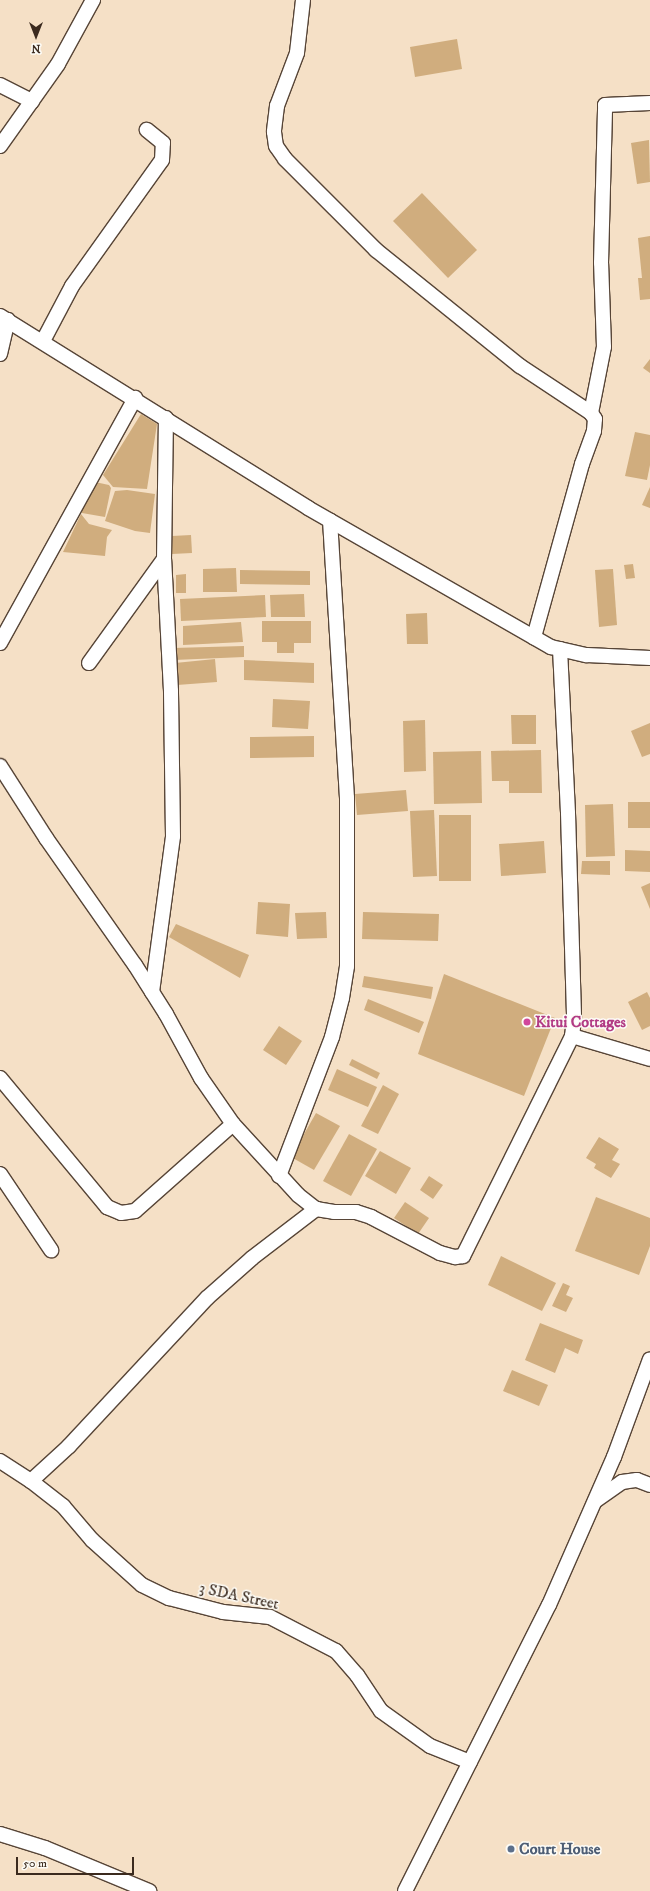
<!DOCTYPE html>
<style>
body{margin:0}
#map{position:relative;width:650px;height:1891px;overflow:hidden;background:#f5e0c6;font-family:"IM FELL DW Pica",serif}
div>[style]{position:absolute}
.building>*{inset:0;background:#d0ad7e}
.roads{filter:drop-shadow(1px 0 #574537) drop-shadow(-1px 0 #574537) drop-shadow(0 1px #574537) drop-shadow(0 -1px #574537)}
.street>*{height:14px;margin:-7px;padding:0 7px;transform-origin:7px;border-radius:7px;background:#fff}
.dots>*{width:11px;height:11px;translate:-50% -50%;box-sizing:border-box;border:2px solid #fdfcf7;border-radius:50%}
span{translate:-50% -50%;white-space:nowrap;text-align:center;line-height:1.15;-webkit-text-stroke:3px #fdfcf7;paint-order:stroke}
.hotel-label{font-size:16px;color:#b23c85;font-weight:700}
.left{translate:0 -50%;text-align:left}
.street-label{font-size:16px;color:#3b2a1e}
.service-label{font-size:16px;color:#4e5e75;font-weight:700}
.north{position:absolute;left:16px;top:16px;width:40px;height:40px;-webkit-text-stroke:3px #fdfcf7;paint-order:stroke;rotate:180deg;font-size:11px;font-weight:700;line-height:16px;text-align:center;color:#3b2a1e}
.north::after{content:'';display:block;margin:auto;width:14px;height:18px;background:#3b2a1e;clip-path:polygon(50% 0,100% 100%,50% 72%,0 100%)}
.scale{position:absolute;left:16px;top:1857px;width:118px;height:18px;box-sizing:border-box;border:2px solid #3b2a1e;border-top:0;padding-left:5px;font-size:12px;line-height:14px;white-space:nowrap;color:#3b2a1e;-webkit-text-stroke:3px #fdfcf7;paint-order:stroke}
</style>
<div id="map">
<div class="building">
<i style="clip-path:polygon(457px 39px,462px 69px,415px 77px,410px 47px)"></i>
<i style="clip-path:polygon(649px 140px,650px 182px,637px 184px,631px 143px)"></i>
<i style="clip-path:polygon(422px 193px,477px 250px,448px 278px,393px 221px)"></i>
<i style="clip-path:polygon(650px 236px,650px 299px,640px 300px,638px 278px,642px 278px,638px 238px)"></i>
<i style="clip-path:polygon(650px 359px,650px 373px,643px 368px)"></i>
<i style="clip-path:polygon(141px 414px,157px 424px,147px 489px,113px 487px,103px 475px)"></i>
<i style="clip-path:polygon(635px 432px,650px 435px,650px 465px,647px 480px,625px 476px)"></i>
<i style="clip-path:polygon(95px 482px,109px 485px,111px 488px,105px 517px,82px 513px,82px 504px)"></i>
<i style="clip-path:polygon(650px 487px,650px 508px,642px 505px)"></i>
<i style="clip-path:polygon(127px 490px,155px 494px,150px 533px,135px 531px,105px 521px,115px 491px)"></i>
<i style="clip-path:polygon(81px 514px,89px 524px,112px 530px,107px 537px,105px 556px,63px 552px)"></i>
<i style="clip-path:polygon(191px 535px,192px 553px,172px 554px,172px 536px)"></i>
<i style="clip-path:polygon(633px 564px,635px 578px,626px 579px,624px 565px)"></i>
<i style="clip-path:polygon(236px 568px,237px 592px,203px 592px,203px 569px)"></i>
<i style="clip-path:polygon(613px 569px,617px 625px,599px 627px,595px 570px)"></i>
<i style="clip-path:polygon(240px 570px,310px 571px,310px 585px,240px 584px)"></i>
<i style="clip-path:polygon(186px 574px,186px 593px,176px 593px,176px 575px)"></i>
<i style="clip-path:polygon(304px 594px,305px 617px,271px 617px,270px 595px)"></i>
<i style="clip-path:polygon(265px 595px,266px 617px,181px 621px,180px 599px)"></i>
<i style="clip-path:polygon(427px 613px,428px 644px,407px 644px,406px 614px)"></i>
<i style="clip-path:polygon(262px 621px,311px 621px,311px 643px,294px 643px,294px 653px,277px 653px,277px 642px,262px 642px)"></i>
<i style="clip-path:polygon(241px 622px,243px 642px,183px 645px,183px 626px)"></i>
<i style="clip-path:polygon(244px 646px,244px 657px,174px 660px,173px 648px)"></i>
<i style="clip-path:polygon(215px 659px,217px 682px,177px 685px,175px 663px)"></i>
<i style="clip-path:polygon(244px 660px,314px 663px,314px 683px,244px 680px)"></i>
<i style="clip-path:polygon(273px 699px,310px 701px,308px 729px,272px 727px)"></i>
<i style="clip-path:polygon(511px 715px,536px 715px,536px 744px,512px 744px)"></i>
<i style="clip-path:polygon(425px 720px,426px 771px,404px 772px,403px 721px)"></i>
<i style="clip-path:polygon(650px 723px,650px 754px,642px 757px,631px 731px)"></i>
<i style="clip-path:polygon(314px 736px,314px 757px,250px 758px,250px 737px)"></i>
<i style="clip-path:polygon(541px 750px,542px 793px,509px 793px,509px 781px,492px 781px,491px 751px)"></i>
<i style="clip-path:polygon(481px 751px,482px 803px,434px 804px,433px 752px)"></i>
<i style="clip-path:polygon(406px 790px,408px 811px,357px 815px,355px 794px)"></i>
<i style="clip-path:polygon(628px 802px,650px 802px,650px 828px,628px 828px)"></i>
<i style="clip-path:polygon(613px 804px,615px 856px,586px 857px,585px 805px)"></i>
<i style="clip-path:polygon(434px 810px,437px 876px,413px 877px,410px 811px)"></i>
<i style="clip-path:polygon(439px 815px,471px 815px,471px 881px,439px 881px)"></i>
<i style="clip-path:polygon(544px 841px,546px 873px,501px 876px,499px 844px)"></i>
<i style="clip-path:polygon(625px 850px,650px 851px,650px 872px,625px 871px)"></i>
<i style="clip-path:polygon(582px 861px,610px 861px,610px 875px,581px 874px)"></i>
<i style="clip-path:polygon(650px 883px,650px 909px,641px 887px)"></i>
<i style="clip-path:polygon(258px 902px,290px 904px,288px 937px,256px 934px)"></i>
<i style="clip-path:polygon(326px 912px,327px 938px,297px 939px,295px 913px)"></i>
<i style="clip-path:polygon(363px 912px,439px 914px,438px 941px,362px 939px)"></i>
<i style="clip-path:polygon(176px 924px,249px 955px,240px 978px,169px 937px)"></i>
<i style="clip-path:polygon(444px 974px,555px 1018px,524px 1096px,418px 1054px)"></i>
<i style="clip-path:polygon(364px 976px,433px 987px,431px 999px,362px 987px)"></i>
<i style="clip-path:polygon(647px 992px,650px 998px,650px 1026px,642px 1030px,628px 1002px)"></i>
<i style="clip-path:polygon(368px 999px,424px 1022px,419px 1033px,364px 1010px)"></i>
<i style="clip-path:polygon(279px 1026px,302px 1041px,286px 1065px,263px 1050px)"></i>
<i style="clip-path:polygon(352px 1059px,380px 1073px,377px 1079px,349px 1065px)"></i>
<i style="clip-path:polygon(337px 1069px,377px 1087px,368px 1107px,328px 1090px)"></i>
<i style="clip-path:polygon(383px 1085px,399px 1094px,378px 1134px,361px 1126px)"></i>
<i style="clip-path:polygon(316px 1113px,340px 1126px,314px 1170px,291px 1157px)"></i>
<i style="clip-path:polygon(349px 1134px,377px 1149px,351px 1196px,323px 1181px)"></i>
<i style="clip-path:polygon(599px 1137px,619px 1149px,612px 1160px,620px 1164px,611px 1178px,594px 1168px,596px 1164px,586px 1158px)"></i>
<i style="clip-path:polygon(380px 1151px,411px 1168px,396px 1194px,365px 1176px)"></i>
<i style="clip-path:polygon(429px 1176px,443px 1185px,433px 1199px,420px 1190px)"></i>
<i style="clip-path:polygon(596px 1197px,650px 1218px,650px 1246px,639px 1275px,575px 1251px)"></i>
<i style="clip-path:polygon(405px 1202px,429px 1218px,418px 1234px,394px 1218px)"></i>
<i style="clip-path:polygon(501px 1256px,556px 1283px,542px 1311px,488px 1285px)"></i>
<i style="clip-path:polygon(563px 1283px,570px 1286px,566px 1295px,573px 1298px,566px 1312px,552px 1306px)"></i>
<i style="clip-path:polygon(540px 1323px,583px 1340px,578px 1354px,565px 1348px,555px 1373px,525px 1360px)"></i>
<i style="clip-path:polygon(512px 1370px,548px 1385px,539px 1406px,503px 1391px)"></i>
</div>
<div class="roads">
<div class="street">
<i style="left:303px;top:0;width:53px;rotate:96.5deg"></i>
<i style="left:297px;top:53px;width:57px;rotate:110.7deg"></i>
<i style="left:277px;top:106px;width:26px;rotate:97deg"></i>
<i style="left:274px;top:132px;width:14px;rotate:82deg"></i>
<i style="left:276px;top:146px;width:16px;rotate:55deg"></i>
<i style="left:285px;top:159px;width:129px;rotate:45deg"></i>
<i style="left:376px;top:250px;width:185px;rotate:38.9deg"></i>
<i style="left:520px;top:366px;width:85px;rotate:33.5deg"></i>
<i style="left:591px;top:413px;width:7px;rotate:56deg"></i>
<i style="left:595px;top:419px;width:12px;rotate:95deg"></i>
<i style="left:594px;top:431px;width:35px;rotate:110deg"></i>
<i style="left:582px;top:464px;width:180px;rotate:105.5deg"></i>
<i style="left:0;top:85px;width:36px;rotate:27deg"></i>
<i style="left:0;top:146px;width:100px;rotate:-54.7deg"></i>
<i style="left:58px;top:64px;width:73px;rotate:-61.3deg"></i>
<i style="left:0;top:316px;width:363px;rotate:31.9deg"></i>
<i style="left:308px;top:508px;width:280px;rotate:29.8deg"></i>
<i style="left:551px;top:647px;width:37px;rotate:13deg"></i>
<i style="left:587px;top:655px;width:63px;rotate:2.7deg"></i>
<i style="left:43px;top:341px;width:62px;rotate:-62.2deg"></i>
<i style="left:72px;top:286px;width:155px;rotate:-54.5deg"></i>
<i style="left:162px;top:160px;width:17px;rotate:-87deg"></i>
<i style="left:163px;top:143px;width:21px;rotate:-141deg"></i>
<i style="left:0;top:354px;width:35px;rotate:-77deg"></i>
<i style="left:591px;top:413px;width:67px;rotate:-78.9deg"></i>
<i style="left:604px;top:347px;width:84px;rotate:-92deg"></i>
<i style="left:601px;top:263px;width:158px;rotate:-88.5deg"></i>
<i style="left:605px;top:105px;width:45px;rotate:-2.5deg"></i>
<i style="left:0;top:643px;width:280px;rotate:-61.1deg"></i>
<i style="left:560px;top:649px;width:164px;rotate:87.2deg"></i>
<i style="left:568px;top:813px;width:205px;rotate:88.3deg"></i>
<i style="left:574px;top:1018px;width:18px;rotate:96deg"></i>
<i style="left:572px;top:1036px;width:81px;rotate:16.4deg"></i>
<i style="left:89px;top:663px;width:128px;rotate:-54.2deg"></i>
<i style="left:0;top:766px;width:85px;rotate:57.4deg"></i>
<i style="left:46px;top:838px;width:155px;rotate:55deg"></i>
<i style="left:135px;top:965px;width:58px;rotate:57.7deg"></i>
<i style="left:166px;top:1014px;width:73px;rotate:61.3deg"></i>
<i style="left:201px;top:1078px;width:56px;rotate:55.2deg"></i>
<i style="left:233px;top:1124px;width:96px;rotate:47.5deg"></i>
<i style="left:298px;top:1195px;width:23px;rotate:38deg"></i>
<i style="left:316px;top:1209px;width:18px;rotate:9deg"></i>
<i style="left:334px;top:1212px;width:22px"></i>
<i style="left:356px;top:1212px;width:16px;rotate:18deg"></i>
<i style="left:371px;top:1217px;width:78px;rotate:27.6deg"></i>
<i style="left:440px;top:1253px;width:16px;rotate:15deg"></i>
<i style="left:455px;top:1257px;width:8px;rotate:-7deg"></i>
<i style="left:463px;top:1256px;width:246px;rotate:-63.6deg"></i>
<i style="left:152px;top:992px;width:157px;rotate:-82.3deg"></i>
<i style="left:173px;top:836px;width:145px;rotate:-90.8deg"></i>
<i style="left:171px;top:691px;width:132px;rotate:-93deg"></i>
<i style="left:164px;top:559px;width:141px;rotate:-89.2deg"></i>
<i style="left:0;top:1078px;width:168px;rotate:50.3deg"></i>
<i style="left:107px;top:1207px;width:15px;rotate:23deg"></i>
<i style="left:121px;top:1213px;width:14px;rotate:-8deg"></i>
<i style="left:135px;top:1211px;width:131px;rotate:-41.6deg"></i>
<i style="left:0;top:1174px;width:92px;rotate:56.1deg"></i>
<i style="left:279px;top:1176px;width:149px;rotate:-69.1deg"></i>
<i style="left:332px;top:1037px;width:40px;rotate:-75.6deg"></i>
<i style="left:342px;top:998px;width:32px;rotate:-81deg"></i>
<i style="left:347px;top:966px;width:168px;rotate:-90deg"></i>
<i style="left:347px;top:798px;width:278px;rotate:-93.5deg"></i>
<i style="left:0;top:1461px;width:37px;rotate:33deg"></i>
<i style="left:31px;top:1481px;width:41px;rotate:38deg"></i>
<i style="left:63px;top:1506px;width:45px;rotate:49.5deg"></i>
<i style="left:92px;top:1540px;width:67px;rotate:42deg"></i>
<i style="left:142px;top:1585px;width:30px;rotate:26deg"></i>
<i style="left:169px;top:1598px;width:56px;rotate:14.5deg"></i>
<i style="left:223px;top:1612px;width:47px;rotate:6.1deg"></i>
<i style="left:270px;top:1617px;width:74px;rotate:27.3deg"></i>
<i style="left:336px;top:1651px;width:32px;rotate:49deg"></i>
<i style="left:357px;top:1675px;width:43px;rotate:56.3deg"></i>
<i style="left:381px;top:1711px;width:60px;rotate:35.5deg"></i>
<i style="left:430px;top:1746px;width:43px;rotate:21.8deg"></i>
<i style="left:31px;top:1481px;width:52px;rotate:-42.6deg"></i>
<i style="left:69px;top:1446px;width:202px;rotate:-47deg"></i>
<i style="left:207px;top:1298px;width:60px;rotate:-41.6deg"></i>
<i style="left:252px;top:1258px;width:81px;rotate:-37.4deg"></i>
<i style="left:595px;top:1501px;width:33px;rotate:-35deg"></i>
<i style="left:622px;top:1482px;width:15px;rotate:-8deg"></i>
<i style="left:637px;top:1480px;width:14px;rotate:21deg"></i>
<i style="left:0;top:1834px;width:47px;rotate:17.3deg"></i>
<i style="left:45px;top:1848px;width:113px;rotate:22.5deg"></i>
<i style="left:405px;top:1891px;width:320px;rotate:-63.3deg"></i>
<i style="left:549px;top:1605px;width:162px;rotate:-66.3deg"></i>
<i style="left:614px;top:1457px;width:104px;rotate:-69.8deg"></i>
</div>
</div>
<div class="dots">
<i style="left:527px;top:1022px;background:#d1479c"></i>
<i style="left:511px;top:1849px;background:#5c6f8a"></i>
</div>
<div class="hotel-label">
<span class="left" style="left:535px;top:1022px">Kitui Cottages</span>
</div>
<div class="street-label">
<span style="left:239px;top:1596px;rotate:12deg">3 SDA Street</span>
</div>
<div class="service-label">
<span class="left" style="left:519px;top:1849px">Court House</span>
</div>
<div class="north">N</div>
<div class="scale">50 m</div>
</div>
